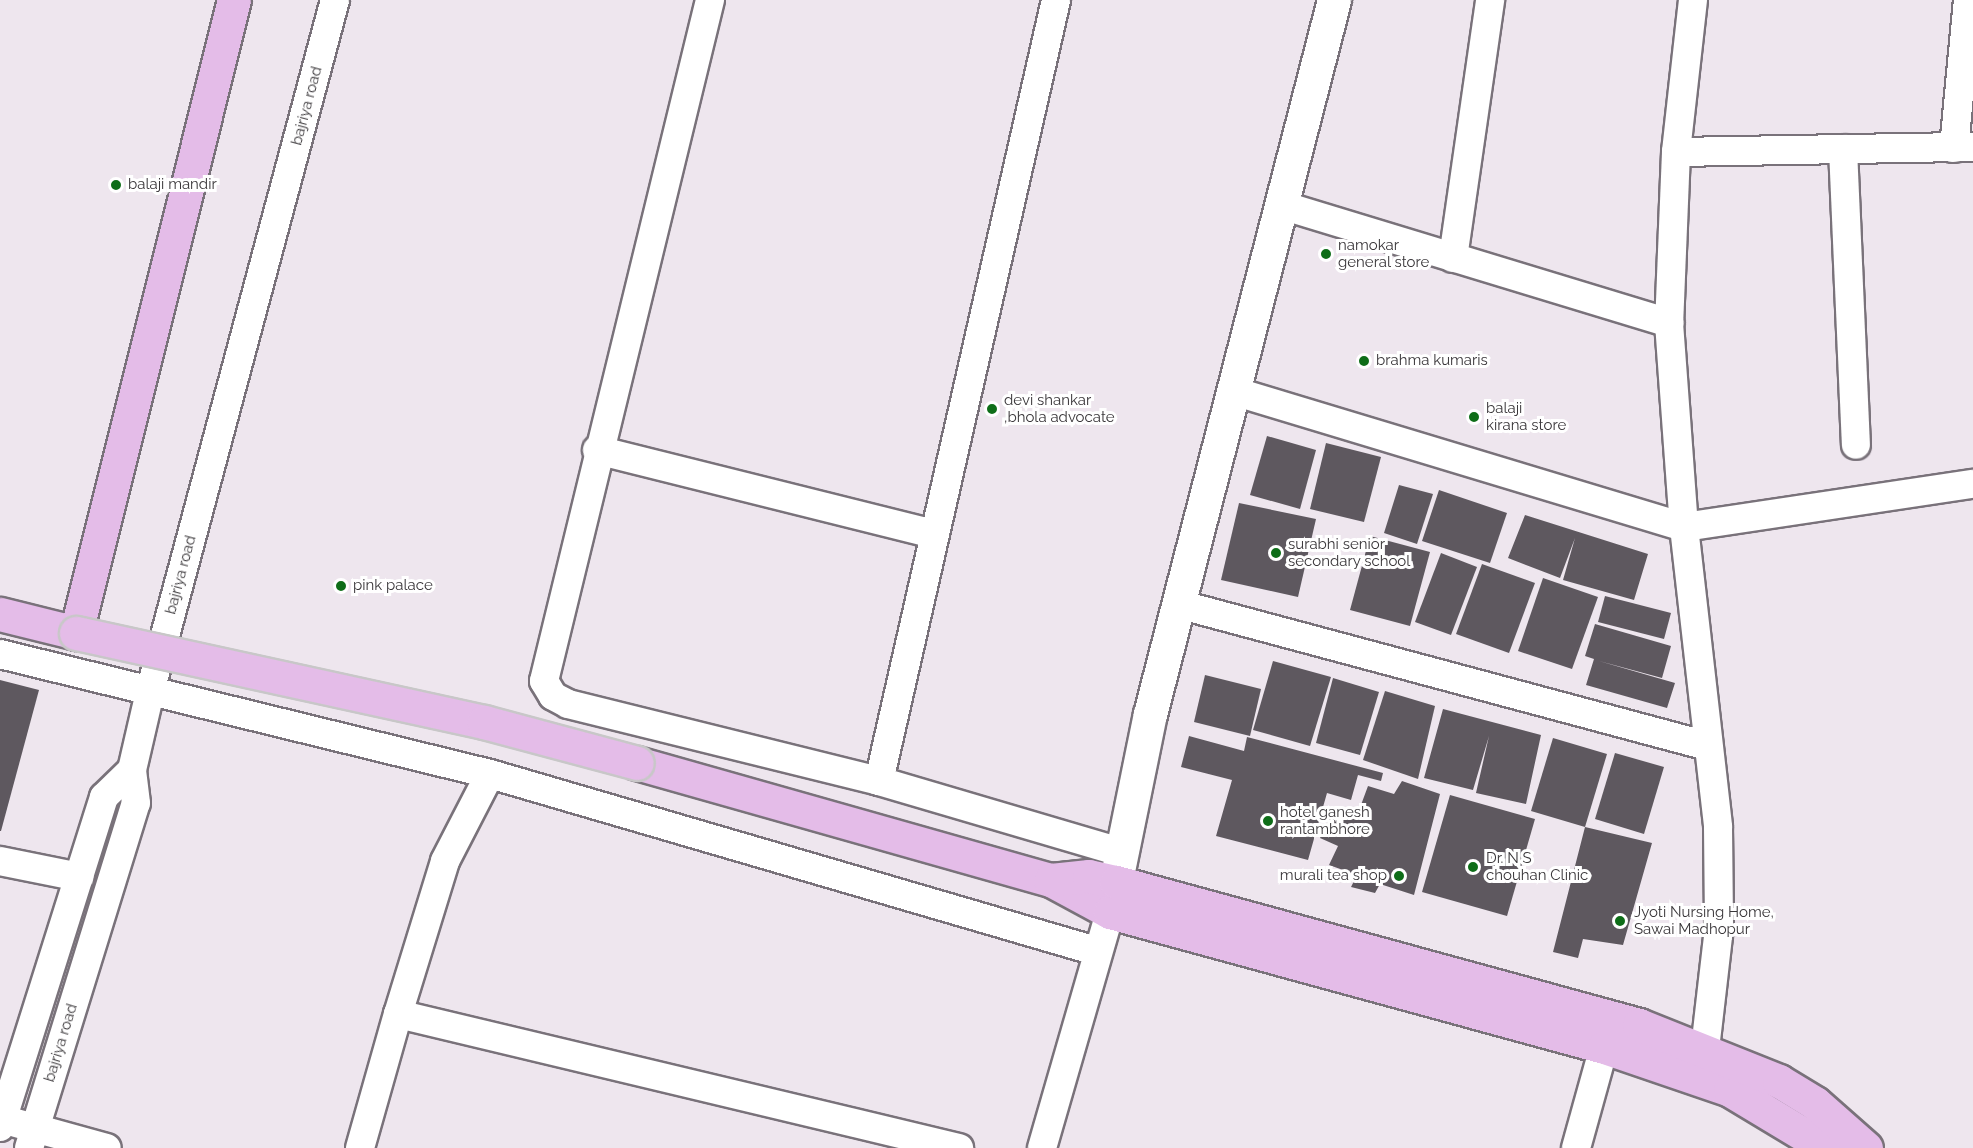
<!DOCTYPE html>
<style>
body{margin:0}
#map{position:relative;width:1973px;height:1148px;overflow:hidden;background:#eee6ee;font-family:Raleway,sans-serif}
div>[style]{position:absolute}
.building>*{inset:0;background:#5e585f}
.roads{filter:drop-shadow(2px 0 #79727a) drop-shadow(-2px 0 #79727a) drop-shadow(0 2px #79727a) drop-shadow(0 -2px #79727a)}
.minor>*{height:28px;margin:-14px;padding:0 14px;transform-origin:14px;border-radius:14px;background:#fff}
.tertiary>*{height:33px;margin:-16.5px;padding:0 16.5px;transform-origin:16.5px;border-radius:16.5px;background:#fff}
.trunk>*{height:33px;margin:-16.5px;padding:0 16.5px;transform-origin:16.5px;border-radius:16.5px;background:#e4bce8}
.bridges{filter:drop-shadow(2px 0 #c8c7c8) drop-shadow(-2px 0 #c8c7c8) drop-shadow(0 2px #c8c7c8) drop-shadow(0 -2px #c8c7c8)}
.trunk-bridge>*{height:33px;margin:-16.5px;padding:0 16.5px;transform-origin:16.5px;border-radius:16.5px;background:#e4bce8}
.dots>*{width:16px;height:16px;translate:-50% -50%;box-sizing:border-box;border:3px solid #fff;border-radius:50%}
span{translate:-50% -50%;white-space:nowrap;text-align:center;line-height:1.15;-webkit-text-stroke:6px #fff;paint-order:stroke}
.street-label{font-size:15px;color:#393639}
.poi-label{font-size:15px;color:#393639}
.left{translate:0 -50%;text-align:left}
.right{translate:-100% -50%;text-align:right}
</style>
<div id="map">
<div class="building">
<i style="clip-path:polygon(1267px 436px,1316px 450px,1300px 509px,1250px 495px)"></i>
<i style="clip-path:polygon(1326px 443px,1381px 457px,1364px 522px,1310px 509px)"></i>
<i style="clip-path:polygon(1399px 485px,1433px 494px,1417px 544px,1384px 533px)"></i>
<i style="clip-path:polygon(1439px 490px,1507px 513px,1490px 563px,1422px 541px)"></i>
<i style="clip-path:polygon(1239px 503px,1316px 519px,1298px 597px,1221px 580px)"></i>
<i style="clip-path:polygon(1525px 515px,1648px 554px,1634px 600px,1563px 580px,1575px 538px,1560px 578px,1508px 558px)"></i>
<i style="clip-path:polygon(1370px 536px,1430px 552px,1410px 626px,1350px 610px)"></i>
<i style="clip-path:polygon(1441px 553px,1477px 567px,1451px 635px,1415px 622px)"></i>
<i style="clip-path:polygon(1482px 564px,1535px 583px,1509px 653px,1456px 634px)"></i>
<i style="clip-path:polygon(1543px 578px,1598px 597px,1572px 669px,1518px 651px)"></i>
<i style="clip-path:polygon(1605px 596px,1671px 613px,1664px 639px,1598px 622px)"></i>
<i style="clip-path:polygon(1595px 624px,1671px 646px,1662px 678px,1599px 661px,1675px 683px,1667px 708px,1586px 685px,1594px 659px,1585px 656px)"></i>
<i style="clip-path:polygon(1273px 661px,1331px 677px,1310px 746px,1253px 730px)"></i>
<i style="clip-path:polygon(1205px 675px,1261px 689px,1250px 736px,1194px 722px)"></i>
<i style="clip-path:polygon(1333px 678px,1379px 692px,1360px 755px,1316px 743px)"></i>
<i style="clip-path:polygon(0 680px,39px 690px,1px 831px,0 831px)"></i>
<i style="clip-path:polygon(1385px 691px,1435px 706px,1418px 779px,1363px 760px)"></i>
<i style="clip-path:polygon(1443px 709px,1541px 735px,1526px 804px,1476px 793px,1489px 736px,1473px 790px,1424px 778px)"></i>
<i style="clip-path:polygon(1189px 736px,1244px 751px,1247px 737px,1383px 773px,1381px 781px,1358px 775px,1351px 800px,1327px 793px,1308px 860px,1216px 836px,1232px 780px,1181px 767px)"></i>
<i style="clip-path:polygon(1553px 738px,1607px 754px,1585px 827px,1531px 811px)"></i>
<i style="clip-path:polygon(1615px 753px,1664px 767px,1644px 834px,1595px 819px)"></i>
<i style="clip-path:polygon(1402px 781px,1440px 794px,1414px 895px,1380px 884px,1375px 893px,1351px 887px,1357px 875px,1329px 865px,1338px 846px,1320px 838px,1334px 808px,1358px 813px,1368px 786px,1394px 794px)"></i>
<i style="clip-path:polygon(1450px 795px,1535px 819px,1507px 916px,1422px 892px)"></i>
<i style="clip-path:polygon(1585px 827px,1652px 843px,1623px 945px,1583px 939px,1578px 958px,1553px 952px)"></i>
</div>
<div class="roads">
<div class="minor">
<i style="left:710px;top:0;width:701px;rotate:103.7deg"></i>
<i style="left:544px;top:681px;width:17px;rotate:59deg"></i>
<i style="left:553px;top:696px;width:17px;rotate:28deg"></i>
<i style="left:568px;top:704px;width:320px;rotate:13.9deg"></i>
<i style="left:879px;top:781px;width:254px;rotate:16.4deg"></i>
<i style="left:1693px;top:0;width:153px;rotate:96.4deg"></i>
<i style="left:1676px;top:152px;width:171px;rotate:92.3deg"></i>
<i style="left:1669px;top:323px;width:205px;rotate:85.8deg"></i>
<i style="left:1684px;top:527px;width:292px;rotate:-8.5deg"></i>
<i style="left:1954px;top:148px;width:149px;rotate:-84.6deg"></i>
<i style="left:1843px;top:149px;width:296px;rotate:87.5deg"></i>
<i style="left:1676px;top:152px;width:297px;rotate:-1deg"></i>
<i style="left:1281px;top:205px;width:406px;rotate:16.9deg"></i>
<i style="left:1453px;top:258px;width:261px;rotate:-81.8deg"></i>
<i style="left:1233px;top:391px;width:471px;rotate:16.8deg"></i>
<i style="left:1684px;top:527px;width:302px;rotate:83.5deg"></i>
<i style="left:1718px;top:827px;width:101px;rotate:89.4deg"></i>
<i style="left:1719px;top:928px;width:122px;rotate:96.6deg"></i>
<i style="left:597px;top:450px;width:348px;rotate:14deg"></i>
<i style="left:1178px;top:604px;width:545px;rotate:15.01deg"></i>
<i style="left:0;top:654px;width:504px;rotate:13.76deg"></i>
<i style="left:490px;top:774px;width:631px;rotate:16.28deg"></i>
<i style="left:879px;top:781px;width:801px;rotate:-77.23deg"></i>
<i style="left:0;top:861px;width:81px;rotate:11.4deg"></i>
<i style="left:398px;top:1014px;width:160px;rotate:-72.9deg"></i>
<i style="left:445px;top:861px;width:98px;rotate:-62.7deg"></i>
<i style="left:16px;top:1123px;width:94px;rotate:15.4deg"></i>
<i style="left:0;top:1127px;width:346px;rotate:-72.5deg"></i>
<i style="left:104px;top:797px;width:39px;rotate:-44deg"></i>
<i style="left:29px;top:1148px;width:361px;rotate:-72.8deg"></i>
<i style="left:136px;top:803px;width:33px;rotate:-97deg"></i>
<i style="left:132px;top:770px;width:84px;rotate:-77deg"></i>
<i style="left:151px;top:688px;width:712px;rotate:-75.03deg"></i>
<i style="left:360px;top:1148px;width:139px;rotate:-74.2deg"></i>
<i style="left:398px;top:1014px;width:577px;rotate:13.43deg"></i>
<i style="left:1042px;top:1148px;width:246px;rotate:-73.9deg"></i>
<i style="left:1576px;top:1148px;width:105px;rotate:-74.5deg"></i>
</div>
<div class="tertiary">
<i style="left:1110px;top:910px;width:200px;rotate:-78.5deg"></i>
<i style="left:1150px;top:714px;width:737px;rotate:-75.55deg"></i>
</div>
<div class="trunk">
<i style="left:0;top:614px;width:78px;rotate:14deg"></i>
<i style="left:76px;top:633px;width:652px;rotate:-75.99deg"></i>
<i style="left:637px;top:763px;width:430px;rotate:15.8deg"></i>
<i style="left:1051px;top:880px;width:67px;rotate:28.5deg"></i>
<i style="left:1110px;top:912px;width:512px;rotate:15.28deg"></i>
<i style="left:1604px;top:1047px;width:133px;rotate:18.8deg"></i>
<i style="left:1730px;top:1090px;width:112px;rotate:31.1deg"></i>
<i style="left:1051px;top:880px;width:38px;rotate:-6deg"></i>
<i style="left:1089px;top:876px;width:28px;rotate:13deg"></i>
<i style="left:1116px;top:882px;width:542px;rotate:15.29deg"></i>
<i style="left:1639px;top:1025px;width:151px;rotate:21.8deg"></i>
<i style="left:1779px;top:1081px;width:42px;rotate:31.4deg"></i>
<i style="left:1815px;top:1103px;width:68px;rotate:41.4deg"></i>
</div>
</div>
<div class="bridges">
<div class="trunk-bridge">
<i style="left:76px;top:633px;width:418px;rotate:12.3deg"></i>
<i style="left:484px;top:722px;width:158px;rotate:15deg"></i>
</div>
</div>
<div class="dots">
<i style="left:116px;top:185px;background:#0e6d18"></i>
<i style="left:1326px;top:254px;background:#0e6d18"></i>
<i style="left:1364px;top:361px;background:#0e6d18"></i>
<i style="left:992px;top:409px;background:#0e6d18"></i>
<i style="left:1474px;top:417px;background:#0e6d18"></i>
<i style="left:1276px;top:553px;background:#0e6d18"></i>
<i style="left:341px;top:586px;background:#0e6d18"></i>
<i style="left:1268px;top:821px;background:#0e6d18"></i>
<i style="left:1473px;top:867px;background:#0e6d18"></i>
<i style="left:1399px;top:876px;background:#0e6d18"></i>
<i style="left:1620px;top:921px;background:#0e6d18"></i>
</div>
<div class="street-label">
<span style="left:307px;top:106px;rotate:-75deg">bajriya road</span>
<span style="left:181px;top:575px;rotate:-75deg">bajriya road</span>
<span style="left:61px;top:1043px;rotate:-73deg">bajriya road</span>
</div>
<div class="poi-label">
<span class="left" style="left:128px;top:185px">balaji mandir</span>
<span class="left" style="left:1338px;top:254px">namokar<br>general store</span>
<span class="left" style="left:1376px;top:361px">brahma kumaris</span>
<span class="left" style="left:1004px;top:409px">devi shankar<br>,bhola advocate</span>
<span class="left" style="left:1486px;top:417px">balaji<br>kirana store</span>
<span class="left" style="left:1288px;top:553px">surabhi senior<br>secondary school</span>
<span class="left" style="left:353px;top:586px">pink palace</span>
<span class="left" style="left:1280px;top:821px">hotel ganesh<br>rantambhore</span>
<span class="left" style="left:1486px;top:867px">Dr. N S<br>chouhan Clinic</span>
<span class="right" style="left:1387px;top:876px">murali tea shop</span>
<span class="left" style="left:1634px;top:921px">Jyoti Nursing Home,<br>Sawai Madhopur</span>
</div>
</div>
